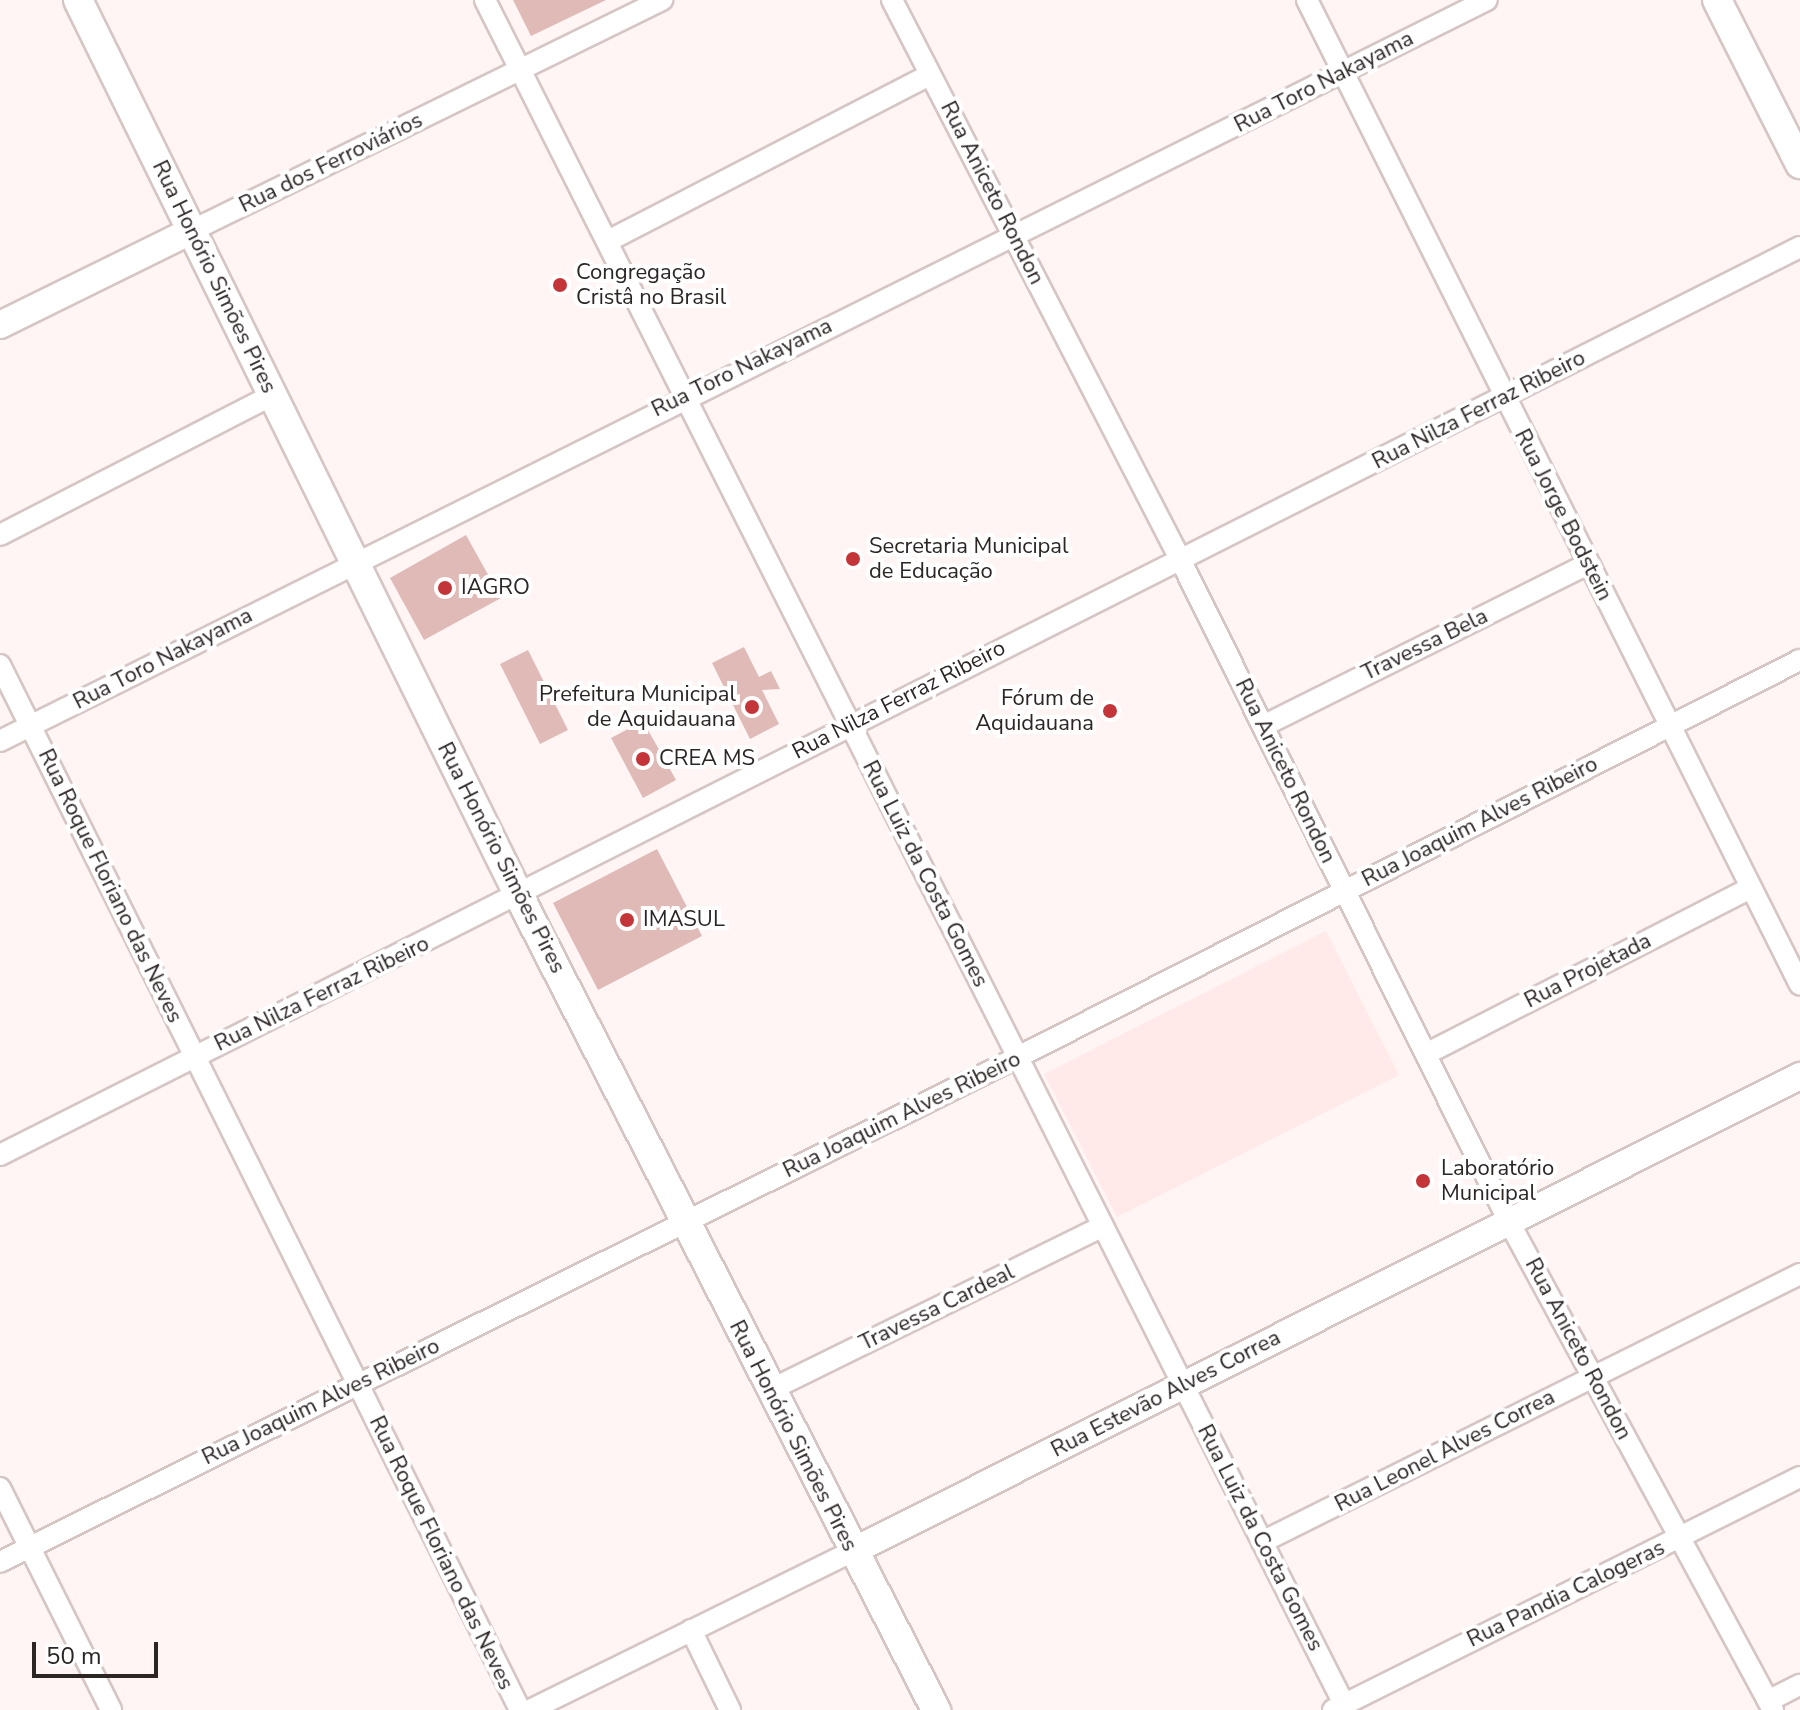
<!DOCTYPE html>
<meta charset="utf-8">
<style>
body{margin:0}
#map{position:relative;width:1800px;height:1710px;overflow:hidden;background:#fff5f4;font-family:"Nunito Sans",sans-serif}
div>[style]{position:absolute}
.built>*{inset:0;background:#ffeae9}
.building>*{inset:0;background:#dfbab7}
.roads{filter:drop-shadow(2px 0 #d5c6c4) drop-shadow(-2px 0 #d5c6c4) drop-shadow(0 2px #d5c6c4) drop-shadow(0 -2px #d5c6c4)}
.minor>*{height:20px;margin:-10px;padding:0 10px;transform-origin:10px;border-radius:10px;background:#fff}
.tertiary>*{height:26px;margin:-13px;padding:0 13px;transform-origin:13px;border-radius:13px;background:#fff}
.secondary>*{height:28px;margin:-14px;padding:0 14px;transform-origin:14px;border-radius:14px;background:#fff}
.dots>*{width:22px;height:22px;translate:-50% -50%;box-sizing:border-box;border:4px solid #fff;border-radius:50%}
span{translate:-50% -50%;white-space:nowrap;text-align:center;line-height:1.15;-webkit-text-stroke:8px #fff;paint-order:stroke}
.street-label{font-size:22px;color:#2b2524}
.poi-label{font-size:22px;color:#2b2524}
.left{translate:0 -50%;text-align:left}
.right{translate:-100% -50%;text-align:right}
.scale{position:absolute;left:32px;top:1642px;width:126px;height:36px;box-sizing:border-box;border:4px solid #2b2524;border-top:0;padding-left:10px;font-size:24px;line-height:28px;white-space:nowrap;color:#2b2524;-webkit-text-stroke:6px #fff;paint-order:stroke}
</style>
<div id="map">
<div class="built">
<i style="clip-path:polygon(1326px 931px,1399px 1075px,1117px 1217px,1044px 1074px)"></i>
</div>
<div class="building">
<i style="clip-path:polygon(513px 0,606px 0,531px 36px)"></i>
<i style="clip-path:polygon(466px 535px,501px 598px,424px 640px,390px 578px)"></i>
<i style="clip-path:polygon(744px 647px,759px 677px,771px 671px,780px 689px,762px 690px,779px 724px,750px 739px,712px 663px)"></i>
<i style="clip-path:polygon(528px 650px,568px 730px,540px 744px,500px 664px)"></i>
<i style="clip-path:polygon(643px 721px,676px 780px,643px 798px,611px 738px)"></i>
<i style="clip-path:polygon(657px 849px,702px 936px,598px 990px,553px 903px)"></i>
</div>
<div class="roads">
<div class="minor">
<i style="left:485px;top:0;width:1908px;rotate:63.25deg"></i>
<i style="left:892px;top:0;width:629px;rotate:62.74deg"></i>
<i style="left:1180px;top:559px;width:740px;rotate:63.61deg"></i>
<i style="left:1509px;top:1222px;width:555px;rotate:61.59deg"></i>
<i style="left:1307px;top:0;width:1101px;rotate:63.41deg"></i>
<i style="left:191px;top:231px;width:525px;rotate:-26.13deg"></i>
<i style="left:608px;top:241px;width:362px;rotate:-27.3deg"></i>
<i style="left:0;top:535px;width:306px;rotate:-27.2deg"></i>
<i style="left:0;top:665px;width:1167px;rotate:63.54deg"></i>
<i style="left:1263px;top:726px;width:363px;rotate:-26.5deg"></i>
<i style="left:0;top:741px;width:1661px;rotate:-26.49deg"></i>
<i style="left:1426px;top:1054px;width:365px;rotate:-27.1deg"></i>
<i style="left:0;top:1155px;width:2016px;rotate:-26.77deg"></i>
<i style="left:770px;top:1390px;width:371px;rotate:-26.2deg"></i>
<i style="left:0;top:1488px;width:248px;rotate:63.4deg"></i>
<i style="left:1262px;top:1542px;width:601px;rotate:-26.48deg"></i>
<i style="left:0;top:1562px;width:1136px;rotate:-26.38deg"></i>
<i style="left:1018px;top:1057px;width:877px;rotate:-26.92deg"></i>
<i style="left:691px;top:1630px;width:89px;rotate:64deg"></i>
<i style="left:1768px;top:1701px;width:36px;rotate:-27deg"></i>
<i style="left:530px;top:1710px;width:358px;rotate:-26.2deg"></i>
<i style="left:1333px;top:1710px;width:522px;rotate:-26.52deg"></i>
</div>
<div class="tertiary">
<i style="left:0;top:325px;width:213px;rotate:-26.2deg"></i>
<i style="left:851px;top:1552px;width:1062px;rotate:-26.64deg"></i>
</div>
<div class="secondary">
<i style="left:78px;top:0;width:999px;rotate:63.79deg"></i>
<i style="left:519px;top:896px;width:915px;rotate:62.87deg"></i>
<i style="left:1717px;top:0;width:184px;rotate:63.2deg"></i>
</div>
</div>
<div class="dots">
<i style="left:560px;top:285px;background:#c43539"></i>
<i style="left:853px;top:559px;background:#c43539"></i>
<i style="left:445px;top:588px;background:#c43539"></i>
<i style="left:752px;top:707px;background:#c43539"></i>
<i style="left:1110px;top:711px;background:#c43539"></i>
<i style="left:643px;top:759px;background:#c43539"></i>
<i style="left:627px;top:920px;background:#c43539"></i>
<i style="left:1423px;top:1181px;background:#c43539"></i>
</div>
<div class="street-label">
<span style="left:1324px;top:82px;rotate:-27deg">Rua Toro Nakayama</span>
<span style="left:331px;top:163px;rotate:-26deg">Rua dos Ferroviários</span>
<span style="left:992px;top:193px;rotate:63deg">Rua Aniceto Rondon</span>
<span style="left:214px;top:277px;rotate:64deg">Rua Honório Simões Pires</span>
<span style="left:742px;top:368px;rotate:-26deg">Rua Toro Nakayama</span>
<span style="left:1479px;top:410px;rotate:-27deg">Rua Nilza Ferraz Ribeiro</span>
<span style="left:1563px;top:515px;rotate:63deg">Rua Jorge Bodstein</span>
<span style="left:1425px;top:645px;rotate:-26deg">Travessa Bela</span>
<span style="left:163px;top:659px;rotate:-27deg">Rua Toro Nakayama</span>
<span style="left:899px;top:700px;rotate:-27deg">Rua Nilza Ferraz Ribeiro</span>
<span style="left:1285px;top:771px;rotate:64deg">Rua Aniceto Rondon</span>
<span style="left:1480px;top:822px;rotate:-27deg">Rua Joaquim Alves Ribeiro</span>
<span style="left:501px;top:858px;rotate:63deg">Rua Honório Simões Pires</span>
<span style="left:925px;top:874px;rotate:63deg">Rua Luiz da Costa Gomes</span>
<span style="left:110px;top:886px;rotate:64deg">Rua Roque Floriano das Neves</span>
<span style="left:1588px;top:971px;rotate:-27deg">Rua Projetada</span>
<span style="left:322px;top:994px;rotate:-26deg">Rua Nilza Ferraz Ribeiro</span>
<span style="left:902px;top:1115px;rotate:-26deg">Rua Joaquim Alves Ribeiro</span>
<span style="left:937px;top:1308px;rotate:-26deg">Travessa Cardeal</span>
<span style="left:1578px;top:1349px;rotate:62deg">Rua Aniceto Rondon</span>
<span style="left:1166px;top:1394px;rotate:-27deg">Rua Estevão Alves Correa</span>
<span style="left:321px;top:1402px;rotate:-26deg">Rua Joaquim Alves Ribeiro</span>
<span style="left:793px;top:1436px;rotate:63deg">Rua Honório Simões Pires</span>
<span style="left:1445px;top:1451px;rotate:-27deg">Rua Leonel Alves Correa</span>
<span style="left:1260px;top:1538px;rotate:63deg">Rua Luiz da Costa Gomes</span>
<span style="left:441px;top:1553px;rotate:64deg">Rua Roque Floriano das Neves</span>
<span style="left:1566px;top:1594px;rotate:-26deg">Rua Pandia Calogeras</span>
</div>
<div class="poi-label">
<span class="left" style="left:576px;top:285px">Congregação<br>Cristâ no Brasil</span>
<span class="left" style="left:869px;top:559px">Secretaria Municipal<br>de Educação</span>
<span class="left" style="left:461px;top:588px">IAGRO</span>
<span class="right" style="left:736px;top:707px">Prefeitura Municipal<br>de Aquidauana</span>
<span class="right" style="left:1094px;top:711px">Fórum de<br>Aquidauana</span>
<span class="left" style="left:659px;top:759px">CREA MS</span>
<span class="left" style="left:643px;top:920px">IMASUL</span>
<span class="left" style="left:1441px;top:1181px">Laboratório<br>Municipal</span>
</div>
<div class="scale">50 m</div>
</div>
